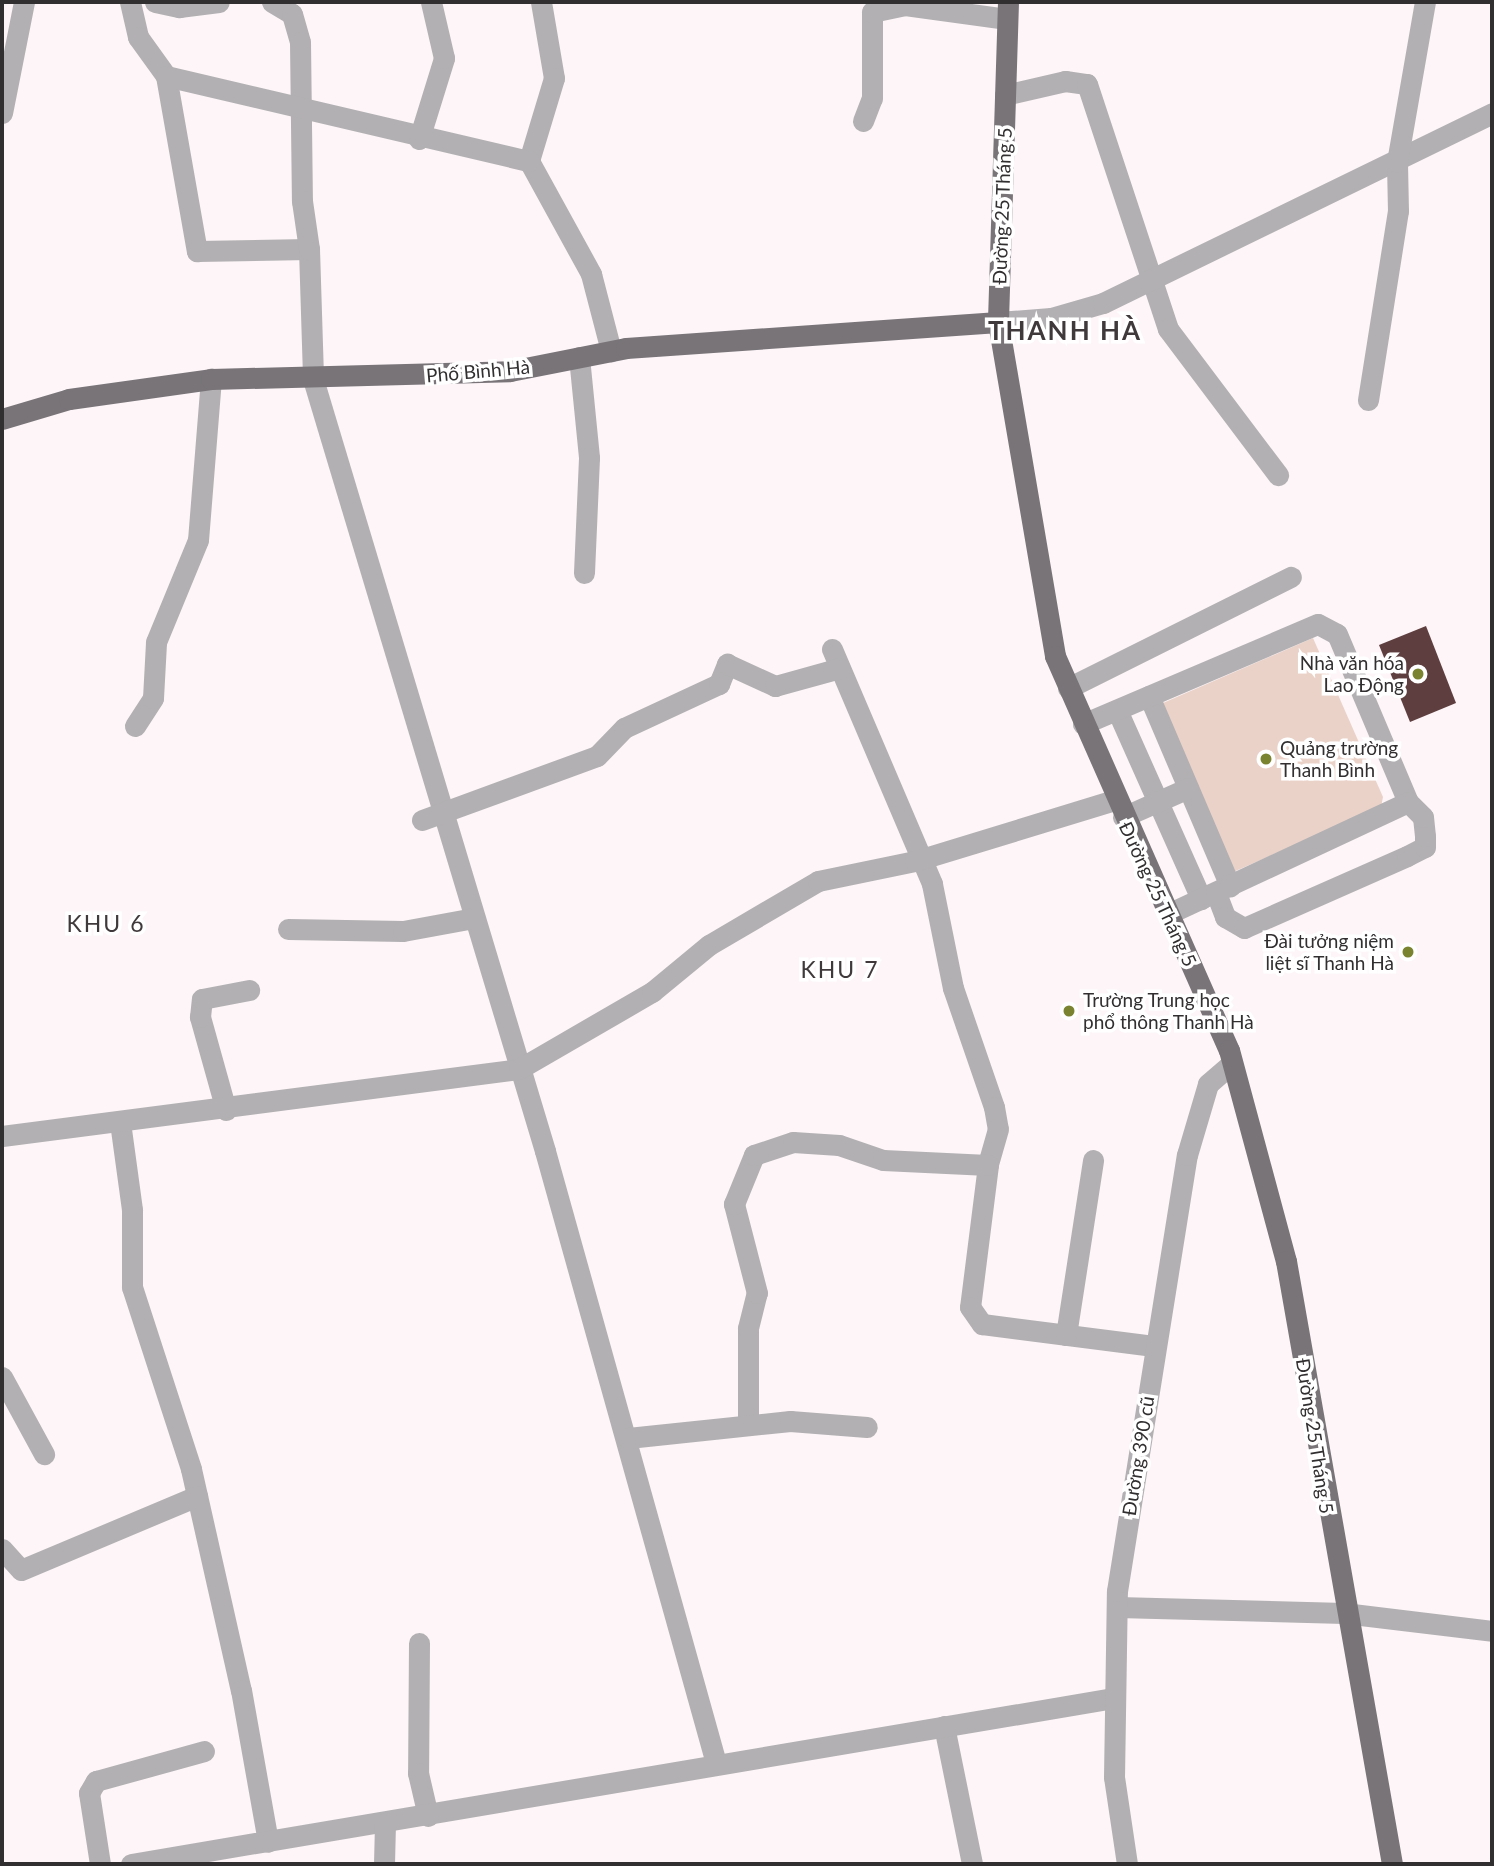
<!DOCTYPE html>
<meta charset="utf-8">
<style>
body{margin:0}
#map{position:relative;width:1494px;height:1866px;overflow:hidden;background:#fdf5f8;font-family:Lato,sans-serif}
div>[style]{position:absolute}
.green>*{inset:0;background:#ead2c9}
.building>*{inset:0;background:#5e3e3f}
.minor>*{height:21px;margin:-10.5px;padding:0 10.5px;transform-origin:10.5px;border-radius:10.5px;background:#b2b0b2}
.major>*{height:21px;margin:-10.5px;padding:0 10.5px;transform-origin:10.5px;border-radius:10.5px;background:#787478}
.dots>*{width:19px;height:19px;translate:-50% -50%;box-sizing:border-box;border:4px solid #fff;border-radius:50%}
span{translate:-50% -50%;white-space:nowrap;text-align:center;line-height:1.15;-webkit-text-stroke:7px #fff;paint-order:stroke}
.street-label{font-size:19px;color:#322f30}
.poi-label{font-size:19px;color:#322f30}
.right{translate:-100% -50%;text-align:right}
.left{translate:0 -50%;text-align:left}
.quarter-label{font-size:23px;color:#40393c;letter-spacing:2px}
.district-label{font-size:26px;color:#40393c;font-weight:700;letter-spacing:2px}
.frame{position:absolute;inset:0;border:4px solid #322f30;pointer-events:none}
</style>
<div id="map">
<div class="green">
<i style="clip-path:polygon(1313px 638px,1383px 797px,1381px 807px,1231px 873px,1163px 703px)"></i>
</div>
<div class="building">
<i style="clip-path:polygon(1426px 626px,1456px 703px,1410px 722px,1379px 645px)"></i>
</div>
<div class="minor">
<i style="left:130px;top:2px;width:36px;rotate:77deg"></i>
<i style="left:138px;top:37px;width:48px;rotate:54.3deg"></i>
<i style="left:166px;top:76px;width:178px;rotate:80deg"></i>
<i style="left:197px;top:251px;width:112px;rotate:-1deg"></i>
<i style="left:309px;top:249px;width:130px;rotate:88.2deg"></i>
<i style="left:313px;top:379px;width:806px;rotate:73.27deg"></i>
<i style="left:545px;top:1151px;width:635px;rotate:74.39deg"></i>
<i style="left:155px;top:2px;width:25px;rotate:12deg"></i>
<i style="left:179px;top:7px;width:40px;rotate:-7.1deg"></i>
<i style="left:272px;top:2px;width:23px;rotate:31deg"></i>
<i style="left:292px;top:14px;width:29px;rotate:74deg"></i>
<i style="left:300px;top:42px;width:159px;rotate:89.3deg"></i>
<i style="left:302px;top:201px;width:49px;rotate:81.7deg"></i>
<i style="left:541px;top:2px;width:77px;rotate:80.3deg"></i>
<i style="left:554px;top:78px;width:87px;rotate:106.8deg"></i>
<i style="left:529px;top:161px;width:129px;rotate:61.2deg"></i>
<i style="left:591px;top:274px;width:80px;rotate:75.4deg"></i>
<i style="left:166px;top:76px;width:373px;rotate:13.2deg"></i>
<i style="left:1005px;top:95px;width:62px;rotate:-13.1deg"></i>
<i style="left:1065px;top:81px;width:22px;rotate:8deg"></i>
<i style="left:1087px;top:84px;width:258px;rotate:71.7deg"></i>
<i style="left:1168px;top:329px;width:183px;rotate:53deg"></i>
<i style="left:2px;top:113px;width:113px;rotate:-78.8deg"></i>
<i style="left:863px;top:121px;width:25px;rotate:-69deg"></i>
<i style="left:872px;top:98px;width:86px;rotate:-90deg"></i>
<i style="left:872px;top:12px;width:34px;rotate:-12deg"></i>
<i style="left:905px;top:5px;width:103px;rotate:7.8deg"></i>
<i style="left:419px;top:139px;width:85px;rotate:-72.8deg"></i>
<i style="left:444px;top:58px;width:57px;rotate:-103.1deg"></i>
<i style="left:998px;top:322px;width:53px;rotate:-4.3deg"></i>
<i style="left:1051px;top:318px;width:54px;rotate:-16.1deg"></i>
<i style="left:1103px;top:303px;width:433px;rotate:-26deg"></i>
<i style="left:579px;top:357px;width:101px;rotate:84.3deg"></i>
<i style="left:589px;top:458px;width:115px;rotate:92.5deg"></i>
<i style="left:1368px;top:400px;width:191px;rotate:-81deg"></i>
<i style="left:1398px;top:211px;width:49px;rotate:-91.2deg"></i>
<i style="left:1397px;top:162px;width:162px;rotate:-80.1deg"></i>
<i style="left:832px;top:649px;width:255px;rotate:66.9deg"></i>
<i style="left:932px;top:884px;width:106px;rotate:78.6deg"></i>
<i style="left:953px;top:988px;width:126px;rotate:71deg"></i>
<i style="left:994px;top:1107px;width:22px;rotate:80deg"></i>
<i style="left:998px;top:1129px;width:37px;rotate:106deg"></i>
<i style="left:988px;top:1165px;width:143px;rotate:97.2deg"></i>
<i style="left:970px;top:1307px;width:21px;rotate:55deg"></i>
<i style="left:982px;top:1324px;width:173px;rotate:7.3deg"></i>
<i style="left:1068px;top:688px;width:249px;rotate:-26.5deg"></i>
<i style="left:1149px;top:696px;width:207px;rotate:66.9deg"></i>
<i style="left:1117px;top:710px;width:207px;rotate:66deg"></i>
<i style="left:1083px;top:724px;width:255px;rotate:-23.1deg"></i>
<i style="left:1318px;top:624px;width:21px;rotate:28deg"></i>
<i style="left:1337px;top:634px;width:182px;rotate:67.1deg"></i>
<i style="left:1408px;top:802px;width:265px;rotate:155deg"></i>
<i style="left:135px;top:726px;width:33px;rotate:-57deg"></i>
<i style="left:153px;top:698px;width:56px;rotate:-86.9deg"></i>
<i style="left:156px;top:642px;width:110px;rotate:-67.6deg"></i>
<i style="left:198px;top:540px;width:162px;rotate:-85.4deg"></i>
<i style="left:1123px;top:817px;width:71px;rotate:-24deg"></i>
<i style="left:422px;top:820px;width:186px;rotate:-20.1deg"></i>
<i style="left:597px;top:756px;width:39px;rotate:-46deg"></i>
<i style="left:624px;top:728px;width:105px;rotate:-24.9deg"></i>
<i style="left:719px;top:684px;width:22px;rotate:-68deg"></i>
<i style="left:727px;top:664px;width:53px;rotate:24.6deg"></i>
<i style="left:775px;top:686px;width:67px;rotate:-15.5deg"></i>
<i style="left:1216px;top:893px;width:26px;rotate:69deg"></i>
<i style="left:1225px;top:917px;width:22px;rotate:30deg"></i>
<i style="left:1244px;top:928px;width:178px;rotate:-23.8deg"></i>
<i style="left:1407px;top:856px;width:20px;rotate:-27deg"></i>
<i style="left:1425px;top:847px;width:11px;rotate:-90deg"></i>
<i style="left:1425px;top:836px;width:19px;rotate:-96deg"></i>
<i style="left:1423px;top:817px;width:21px;rotate:-135deg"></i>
<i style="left:288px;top:929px;width:115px;rotate:1deg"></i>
<i style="left:403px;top:931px;width:72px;rotate:-10.4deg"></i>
<i style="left:226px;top:1110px;width:97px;rotate:-105.6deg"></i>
<i style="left:200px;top:1017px;width:18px;rotate:-84deg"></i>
<i style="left:202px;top:999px;width:48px;rotate:-10.8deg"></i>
<i style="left:120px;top:1122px;width:89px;rotate:82.2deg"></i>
<i style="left:132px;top:1210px;width:77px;rotate:90deg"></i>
<i style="left:132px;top:1287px;width:191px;rotate:72deg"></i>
<i style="left:191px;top:1469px;width:227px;rotate:77.3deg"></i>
<i style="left:241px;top:1690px;width:154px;rotate:79.9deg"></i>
<i style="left:2px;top:1136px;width:521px;rotate:-7.38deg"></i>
<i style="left:519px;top:1069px;width:154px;rotate:-30.1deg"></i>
<i style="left:652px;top:992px;width:74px;rotate:-39.5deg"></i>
<i style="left:709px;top:945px;width:126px;rotate:-30.4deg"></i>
<i style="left:818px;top:881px;width:99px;rotate:-11.7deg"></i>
<i style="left:915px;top:861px;width:209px;rotate:-17deg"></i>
<i style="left:1066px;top:1335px;width:177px;rotate:-81.2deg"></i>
<i style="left:2px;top:1377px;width:88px;rotate:61.4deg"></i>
<i style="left:748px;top:1424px;width:96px;rotate:-90deg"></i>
<i style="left:748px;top:1328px;width:36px;rotate:-76deg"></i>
<i style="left:757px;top:1293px;width:92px;rotate:-104.5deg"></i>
<i style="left:734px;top:1204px;width:53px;rotate:-67.8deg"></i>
<i style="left:754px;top:1155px;width:41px;rotate:-18.4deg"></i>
<i style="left:793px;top:1142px;width:46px;rotate:3.7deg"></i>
<i style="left:839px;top:1145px;width:46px;rotate:18.8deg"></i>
<i style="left:883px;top:1160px;width:105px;rotate:2.7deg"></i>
<i style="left:628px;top:1438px;width:163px;rotate:-6deg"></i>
<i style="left:790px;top:1421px;width:77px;rotate:4.5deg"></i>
<i style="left:2px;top:1549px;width:28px;rotate:48deg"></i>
<i style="left:21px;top:1570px;width:191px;rotate:-22.8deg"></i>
<i style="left:1117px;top:1607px;width:227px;rotate:1.5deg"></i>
<i style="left:1344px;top:1613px;width:149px;rotate:6.9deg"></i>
<i style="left:419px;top:1643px;width:130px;rotate:90.4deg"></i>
<i style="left:418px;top:1773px;width:44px;rotate:76.9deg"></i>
<i style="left:944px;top:1726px;width:141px;rotate:78.5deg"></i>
<i style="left:100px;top:1864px;width:72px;rotate:-98.8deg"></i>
<i style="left:89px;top:1793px;width:14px;rotate:-60deg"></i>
<i style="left:96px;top:1781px;width:112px;rotate:-15.5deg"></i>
<i style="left:131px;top:1864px;width:997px;rotate:-9.59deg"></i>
<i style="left:384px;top:1864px;width:41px;rotate:-88.6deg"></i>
<i style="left:1127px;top:1864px;width:88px;rotate:-98.5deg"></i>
<i style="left:1114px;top:1777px;width:186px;rotate:-89.1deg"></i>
<i style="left:1117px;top:1591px;width:442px;rotate:-80.9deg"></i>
<i style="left:1187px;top:1155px;width:74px;rotate:-73.5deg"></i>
<i style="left:1208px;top:1084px;width:30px;rotate:-41deg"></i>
</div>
<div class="major">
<i style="left:1008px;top:2px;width:320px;rotate:91.8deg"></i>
<i style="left:998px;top:322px;width:339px;rotate:80.3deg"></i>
<i style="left:1055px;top:656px;width:431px;rotate:66.2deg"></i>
<i style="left:1229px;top:1050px;width:219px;rotate:74.9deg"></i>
<i style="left:1286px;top:1261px;width:612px;rotate:80.03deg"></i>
<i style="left:2px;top:419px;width:70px;rotate:-16.6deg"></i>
<i style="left:69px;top:399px;width:143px;rotate:-8deg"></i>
<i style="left:211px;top:379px;width:299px;rotate:-1.5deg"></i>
<i style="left:510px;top:371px;width:118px;rotate:-11.2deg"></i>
<i style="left:626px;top:348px;width:373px;rotate:-4deg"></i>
</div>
<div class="dots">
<i style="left:1418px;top:674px;background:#798330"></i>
<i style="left:1266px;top:759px;background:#798330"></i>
<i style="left:1408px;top:952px;background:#798330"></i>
<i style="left:1069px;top:1011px;background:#798330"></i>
</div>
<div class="street-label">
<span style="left:1002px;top:206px;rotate:-88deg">Đường 25 Tháng 5</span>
<span style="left:478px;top:371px;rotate:-5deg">Phố Bình Hà</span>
<span style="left:1158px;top:894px;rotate:65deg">Đường 25 Tháng 5</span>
<span style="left:1315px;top:1436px;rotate:81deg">Đường 25 Tháng 5</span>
<span style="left:1138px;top:1456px;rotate:-81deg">Đường 390 cũ</span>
</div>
<div class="poi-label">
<span class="right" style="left:1404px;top:674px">Nhà văn hóa<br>Lao Động</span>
<span class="left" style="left:1280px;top:759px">Quảng trường<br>Thanh Bình</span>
<span class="right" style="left:1394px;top:952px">Đài tưởng niệm<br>liệt sĩ Thanh Hà</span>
<span class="left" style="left:1083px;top:1011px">Trường Trung học<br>phổ thông Thanh Hà</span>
</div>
<div class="quarter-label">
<span style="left:106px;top:923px">KHU 6</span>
<span style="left:840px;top:969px">KHU 7</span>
</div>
<div class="district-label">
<span style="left:1065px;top:331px">THANH HÀ</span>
</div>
<div class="frame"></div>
</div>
